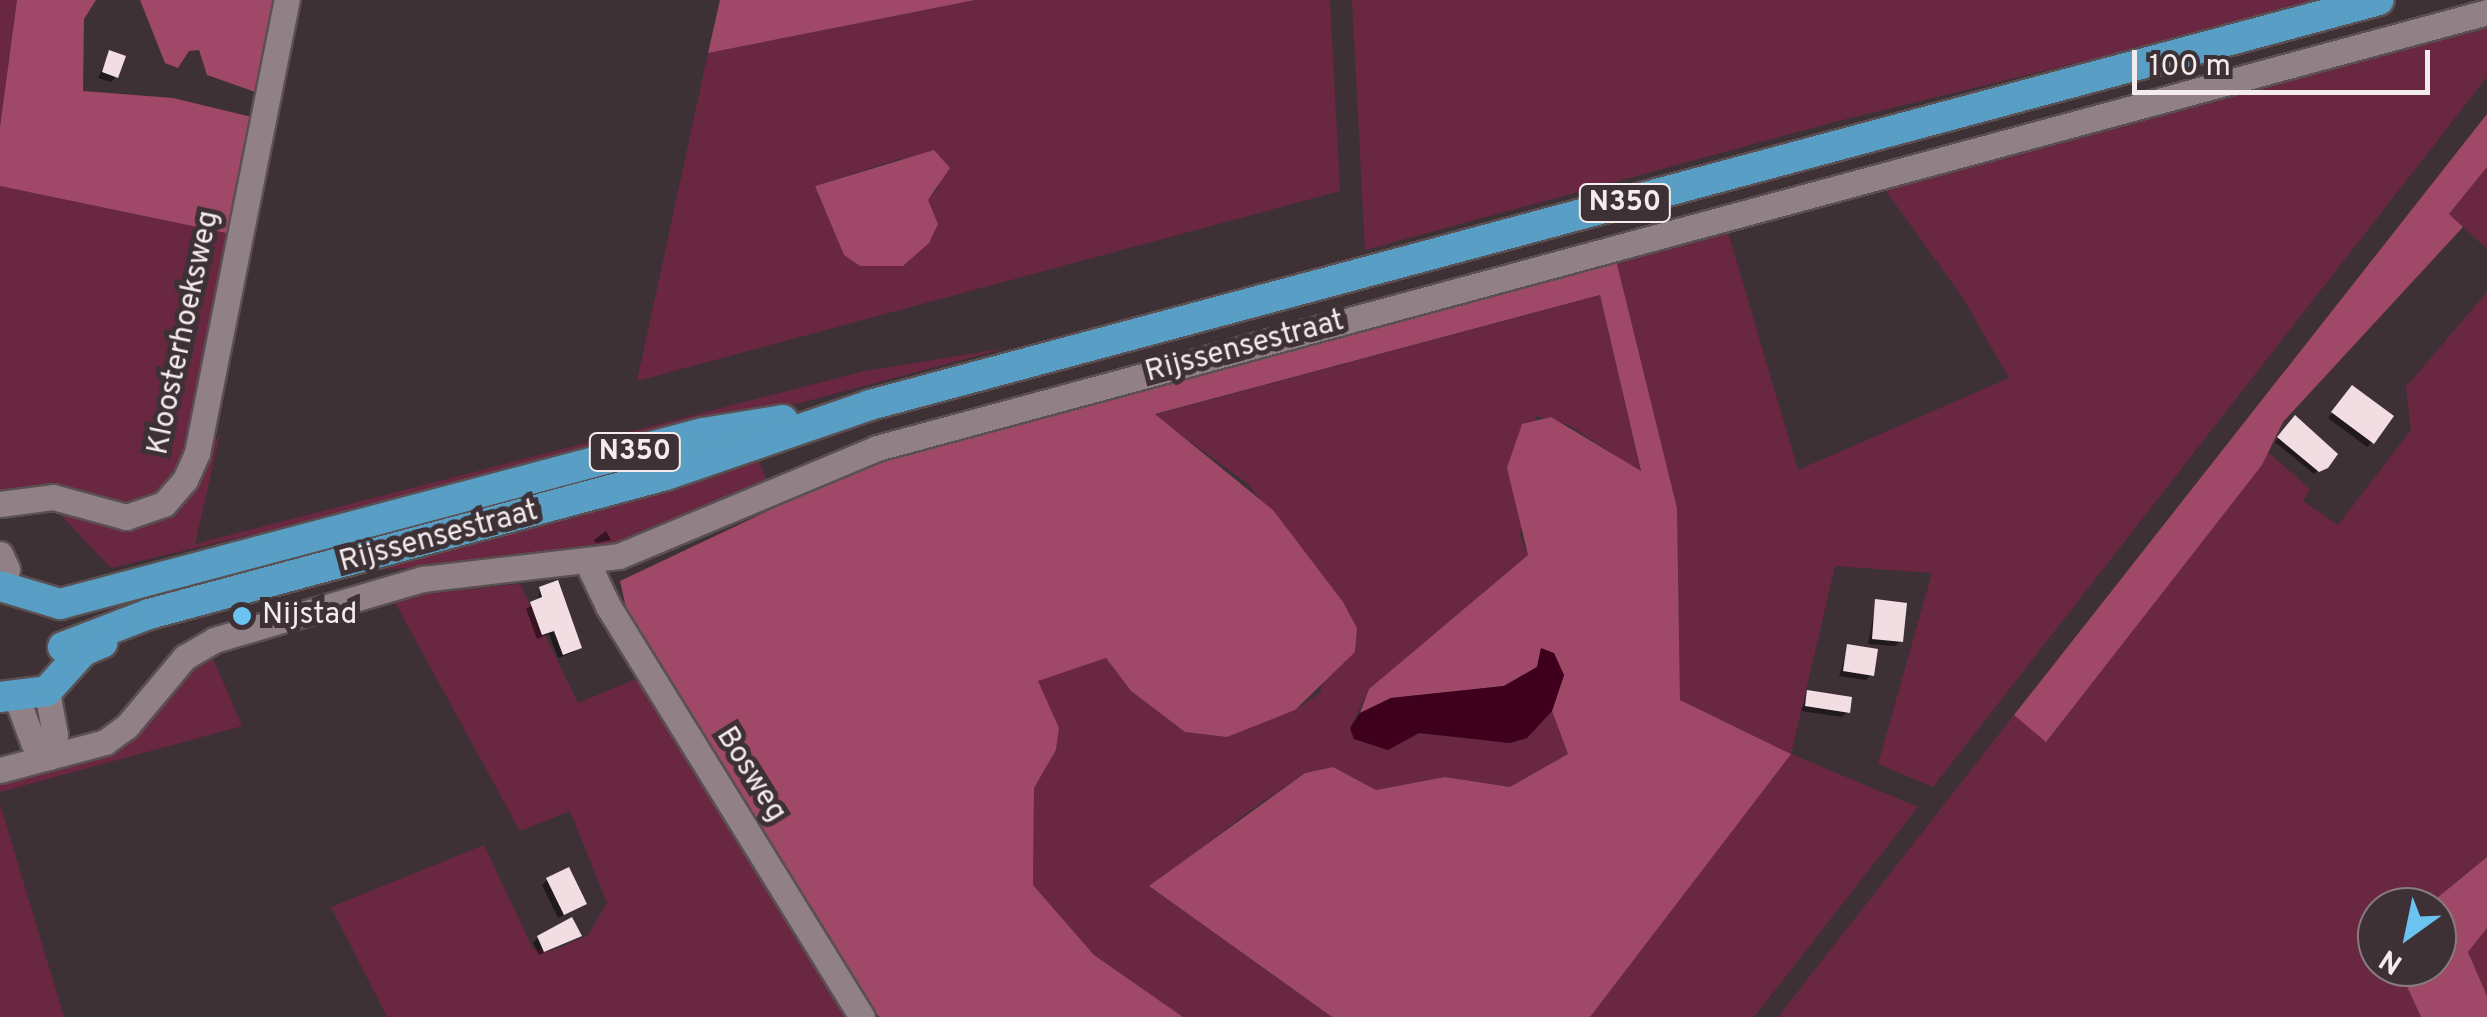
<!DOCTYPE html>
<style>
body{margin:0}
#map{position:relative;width:2487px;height:1017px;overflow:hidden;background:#3e3135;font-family:Overpass,sans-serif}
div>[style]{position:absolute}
.green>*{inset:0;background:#6a2741}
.forest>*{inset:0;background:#9f4868}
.water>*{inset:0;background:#3f001e}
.shadow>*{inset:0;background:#0007}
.building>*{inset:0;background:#f2dde3}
.roads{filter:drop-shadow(2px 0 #5a5052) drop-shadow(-2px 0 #5a5052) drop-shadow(0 2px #5a5052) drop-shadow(0 -2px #5a5052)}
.street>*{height:25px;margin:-12.5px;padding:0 12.5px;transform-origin:12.5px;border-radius:12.5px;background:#918186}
.primary>*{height:30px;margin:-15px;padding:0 15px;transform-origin:15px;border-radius:15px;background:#599ec4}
.dots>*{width:28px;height:28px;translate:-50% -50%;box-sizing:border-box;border:5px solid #3e3135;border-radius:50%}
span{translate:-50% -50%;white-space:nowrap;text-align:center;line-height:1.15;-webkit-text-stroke:10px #3e3135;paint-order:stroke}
.shield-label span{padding:2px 8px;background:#3e3135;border:2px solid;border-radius:8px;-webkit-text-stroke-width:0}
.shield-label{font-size:28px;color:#f4ebed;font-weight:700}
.street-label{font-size:30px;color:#f4ebed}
.poi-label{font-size:30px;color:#f4ebed}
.left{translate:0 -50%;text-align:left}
.north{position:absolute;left:2357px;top:887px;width:100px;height:100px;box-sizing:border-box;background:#3e3135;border:2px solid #877b7f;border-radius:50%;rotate:213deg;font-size:28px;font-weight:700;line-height:40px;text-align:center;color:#f4ebed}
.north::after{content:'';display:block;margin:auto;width:35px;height:45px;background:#6bc3f2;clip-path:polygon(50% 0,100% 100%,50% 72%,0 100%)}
.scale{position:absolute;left:2132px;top:50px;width:298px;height:45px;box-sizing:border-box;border:5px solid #f4ebed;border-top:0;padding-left:12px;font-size:30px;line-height:35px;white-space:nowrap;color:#f4ebed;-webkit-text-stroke:8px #3e3135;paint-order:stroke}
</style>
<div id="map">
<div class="green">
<i style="clip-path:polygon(0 0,17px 0,0 127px)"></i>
<i style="clip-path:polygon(evenodd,975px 0,1330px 0,1340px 191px,637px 381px,708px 53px,975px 0,902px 158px,939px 187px,928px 200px,935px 232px,903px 266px,844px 255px,815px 186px,902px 158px)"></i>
<i style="clip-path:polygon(1352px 0,2335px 0,1838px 121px,1365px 250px)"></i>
<i style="clip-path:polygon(2487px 27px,2487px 77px,1933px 787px,1878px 764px,1932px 573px,1835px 566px,1791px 754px,1918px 807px,1754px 1017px,1590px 1017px,1790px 754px,1680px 700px,1677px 508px,1616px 260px,1727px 229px,1798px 470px,2009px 378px,1963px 298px,1883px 187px)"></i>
<i style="clip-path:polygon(2487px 167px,2487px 249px,2449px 214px)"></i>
<i style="clip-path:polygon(0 186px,231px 234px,191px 452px,156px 499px,126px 507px,55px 488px,0 493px)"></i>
<i style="clip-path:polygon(2487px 292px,2487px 857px,2426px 907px,2377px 907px,2377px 967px,2398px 967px,2421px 1017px,1778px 1017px,2014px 715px,2047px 741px,2268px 452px,2310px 489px,2303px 501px,2338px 525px,2411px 430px,2406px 387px)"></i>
<i style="clip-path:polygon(1600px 295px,1641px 473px,1569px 425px,1536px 416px,1520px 536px,1528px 555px,1369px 689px,1350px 728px,1354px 739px,1387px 750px,1419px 733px,1510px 743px,1527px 738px,1552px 711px,1568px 754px,1510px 787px,1445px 777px,1376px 790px,1333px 767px,1305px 773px,1255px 807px,1150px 887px,1332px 1017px,1183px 1017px,1094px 955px,1033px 885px,1034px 788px,1056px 750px,1059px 728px,1037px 681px,1106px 658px,1131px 691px,1185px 732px,1227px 737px,1295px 710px,1320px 693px,1343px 602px,1248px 484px,1154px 415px)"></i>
<i style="clip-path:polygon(1007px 348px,751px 416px,111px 568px,58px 512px,58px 502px,95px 517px,187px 485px,220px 434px,195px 544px,865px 371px)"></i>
<i style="clip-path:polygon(757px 456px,766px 479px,636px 545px,526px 563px,343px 571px)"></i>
<i style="clip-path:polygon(520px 584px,578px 703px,643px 676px,854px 1017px,387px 1017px,331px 907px,484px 845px,533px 949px,552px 951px,588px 935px,607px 903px,570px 811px,520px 831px,392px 597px)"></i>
<i style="clip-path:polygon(209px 649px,242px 726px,0 792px,0 780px,110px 752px)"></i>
<i style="clip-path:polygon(0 804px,64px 1017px,0 1017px)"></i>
<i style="clip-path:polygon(2487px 928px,2487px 996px,2468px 952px)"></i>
</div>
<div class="forest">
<i style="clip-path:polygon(17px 0,96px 0,84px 19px,83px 91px,173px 98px,256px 118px,231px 234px,0 186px,0 127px)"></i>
<i style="clip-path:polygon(140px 0,279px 0,261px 94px,207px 75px,199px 50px,189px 51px,178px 68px,165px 63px)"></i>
<i style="clip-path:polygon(720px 0,975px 0,708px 53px)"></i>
<i style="clip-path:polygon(2487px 114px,2487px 167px,2449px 214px,2463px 227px,2283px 422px,2262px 465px,2046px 742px,2014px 715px)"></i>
<i style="clip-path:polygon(934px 150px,950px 168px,928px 200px,938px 224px,929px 243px,903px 266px,860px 266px,844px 255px,815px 186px)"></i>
<i style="clip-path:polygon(1616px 260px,1677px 508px,1680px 700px,1791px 754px,1590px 1017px,1332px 1017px,1149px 886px,1305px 773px,1333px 767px,1376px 790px,1445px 777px,1510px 787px,1568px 754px,1552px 711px,1564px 675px,1541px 649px,1537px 667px,1504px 686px,1391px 698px,1360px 713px,1369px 689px,1528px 555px,1507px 468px,1522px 424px,1551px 417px,1641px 471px,1600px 295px,1155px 414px,1273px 510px,1343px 602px,1357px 628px,1355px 652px,1295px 710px,1227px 737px,1185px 732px,1131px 691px,1106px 658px,1038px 681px,1059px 728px,1056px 750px,1034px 788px,1033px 885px,1094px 955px,1183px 1017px,879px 1017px,626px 608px,620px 581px,858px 468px)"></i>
<i style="clip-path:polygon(2487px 857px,2487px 928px,2468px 952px,2487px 996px,2487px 1017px,2421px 1017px,2398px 967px,2437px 967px,2437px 907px,2426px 907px)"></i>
</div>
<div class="water">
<i style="clip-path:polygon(1541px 648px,1554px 653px,1564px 675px,1552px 711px,1527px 738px,1510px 743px,1419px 733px,1388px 750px,1354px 739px,1350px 728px,1360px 713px,1391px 698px,1504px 686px,1537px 667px)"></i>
</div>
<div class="shadow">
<i style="clip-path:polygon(110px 53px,116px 77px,111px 82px,98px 78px)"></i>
<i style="clip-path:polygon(2347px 393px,2372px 442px,2367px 447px,2328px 418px)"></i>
<i style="clip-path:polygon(2295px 418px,2335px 454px,2314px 474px,2275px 442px)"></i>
<i style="clip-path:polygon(606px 531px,611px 540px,596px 543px,594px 540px)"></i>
<i style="clip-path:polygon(540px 589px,580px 647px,574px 652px,558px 658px,549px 634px,537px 639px,526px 609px,538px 602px)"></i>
<i style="clip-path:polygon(1876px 602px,1901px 641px,1895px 646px,1868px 644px)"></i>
<i style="clip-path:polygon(1848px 647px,1871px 675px,1866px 680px,1839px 676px)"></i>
<i style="clip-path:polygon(1808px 693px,1847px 712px,1842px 717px,1801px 711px)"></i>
<i style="clip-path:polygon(547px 880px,584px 904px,558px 918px,542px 885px)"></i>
<i style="clip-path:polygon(579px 936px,539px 955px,533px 943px,538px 938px)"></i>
</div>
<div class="building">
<i style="clip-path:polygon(109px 50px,126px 56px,118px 78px,102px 72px)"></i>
<i style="clip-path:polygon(2352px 385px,2394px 416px,2374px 444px,2331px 412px)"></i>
<i style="clip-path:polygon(2295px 415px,2338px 454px,2328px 468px,2319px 472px,2277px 437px)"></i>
<i style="clip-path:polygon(558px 580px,582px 648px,563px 655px,554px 631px,542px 635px,530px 602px,542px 597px,539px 587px)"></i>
<i style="clip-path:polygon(1875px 599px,1907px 603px,1903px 642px,1872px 639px)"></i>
<i style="clip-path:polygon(1847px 644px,1878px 649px,1874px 676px,1843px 671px)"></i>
<i style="clip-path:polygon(1807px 690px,1852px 697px,1850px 713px,1805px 706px)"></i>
<i style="clip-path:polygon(569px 867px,587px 904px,564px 915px,546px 878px)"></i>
<i style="clip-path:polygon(572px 917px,582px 936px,544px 952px,537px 936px)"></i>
</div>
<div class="roads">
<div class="street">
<i style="left:0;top:504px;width:53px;rotate:-7.5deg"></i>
<i style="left:53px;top:497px;width:76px;rotate:15.3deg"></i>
<i style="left:126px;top:517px;width:40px;rotate:-18.9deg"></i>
<i style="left:164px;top:504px;width:32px;rotate:-49deg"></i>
<i style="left:185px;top:480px;width:30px;rotate:-66deg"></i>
<i style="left:197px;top:453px;width:462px;rotate:-78.8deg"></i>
<i style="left:0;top:554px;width:17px;rotate:65deg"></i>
<i style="left:588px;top:564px;width:47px;rotate:64.5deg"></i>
<i style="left:608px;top:606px;width:483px;rotate:58.3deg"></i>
<i style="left:17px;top:699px;width:46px;rotate:69.6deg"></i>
<i style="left:33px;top:742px;width:22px;rotate:43deg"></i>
<i style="left:49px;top:757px;width:23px;rotate:-75deg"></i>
<i style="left:55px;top:735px;width:45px;rotate:-100.3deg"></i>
<i style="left:0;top:770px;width:109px;rotate:-14.9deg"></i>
<i style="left:105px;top:742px;width:27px;rotate:-36deg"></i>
<i style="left:127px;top:726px;width:90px;rotate:-50deg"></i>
<i style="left:185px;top:657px;width:34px;rotate:-30deg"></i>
<i style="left:214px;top:640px;width:218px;rotate:-16.3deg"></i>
<i style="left:423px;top:579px;width:197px;rotate:-6.7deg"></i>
<i style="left:619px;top:556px;width:280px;rotate:-22.7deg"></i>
<i style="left:877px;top:448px;width:1668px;rotate:-15.15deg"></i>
</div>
<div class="primary">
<i style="left:0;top:586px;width:63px;rotate:16.7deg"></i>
<i style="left:60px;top:604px;width:665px;rotate:-14.89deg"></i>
<i style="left:703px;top:433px;width:81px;rotate:-9.2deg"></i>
<i style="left:63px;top:647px;width:92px;rotate:-21deg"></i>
<i style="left:149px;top:614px;width:535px;rotate:-15.05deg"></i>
<i style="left:666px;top:475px;width:216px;rotate:-18.9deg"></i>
<i style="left:870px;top:405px;width:1562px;rotate:-15.02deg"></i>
<i style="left:0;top:697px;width:47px;rotate:-7.3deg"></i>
<i style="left:47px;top:691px;width:54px;rotate:-48deg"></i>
<i style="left:83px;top:651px;width:21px;rotate:-23deg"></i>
</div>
</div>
<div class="dots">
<i style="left:242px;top:616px;background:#6bc3f2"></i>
</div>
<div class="shield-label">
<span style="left:1625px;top:203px">N350</span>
<span style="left:635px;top:452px">N350</span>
</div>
<div class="street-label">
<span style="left:185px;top:333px;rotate:-78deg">Kloosterhoeksweg</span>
<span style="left:1245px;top:348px;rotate:-15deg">Rijssensestraat</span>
<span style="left:439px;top:538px;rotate:-15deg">Rijssensestraat</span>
<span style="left:750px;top:775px;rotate:58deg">Bosweg</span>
</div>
<div class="poi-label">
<span class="left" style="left:262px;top:616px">Nijstad</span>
</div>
<div class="north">N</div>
<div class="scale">100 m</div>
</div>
